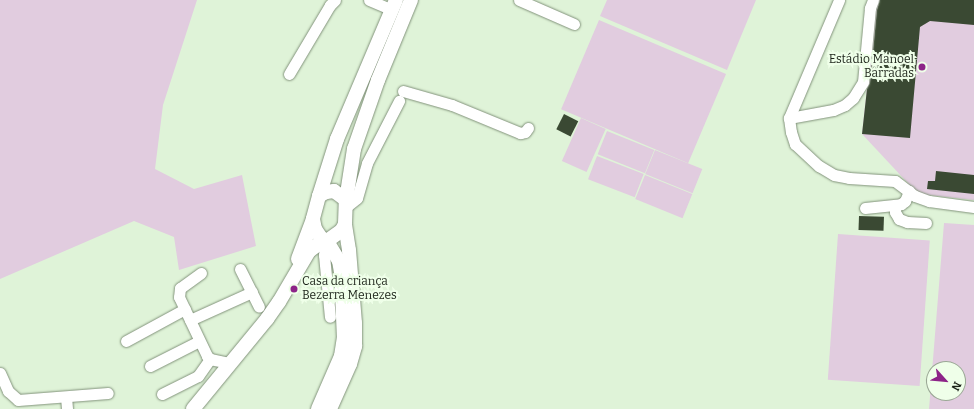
<!DOCTYPE html>
<meta charset="utf-8">
<style>
body{margin:0}
#map{position:relative;width:974px;height:409px;overflow:hidden;background:#dff3d8;font-family:Bitter,serif}
div>[style]{position:absolute}
.green>*{inset:0;background:#e1ccdf;transform-origin:0 0}
.building>*{inset:0;background:#3a4933;transform-origin:0 0}
.roads{filter:drop-shadow(0 0 1px #82937b) drop-shadow(0 0 1px #82937b)}
.minor>*{height:11px;margin:-5.5px;padding:0 5.5px;transform-origin:5.5px;border-radius:5.5px;background:#fff}
.major>*{height:14px;margin:-7px;padding:0 7px;transform-origin:7px;border-radius:7px;background:#fff}
.dots>*{width:11px;height:11px;translate:-50% -50%;box-sizing:border-box;border:2px solid #efffe9;border-radius:50%}
span{translate:-50% -50%;white-space:nowrap;text-align:center;line-height:1.15;-webkit-text-stroke:4px #efffe9;paint-order:stroke}
.poi-label{font-size:12px;color:#1b2218}
.right{translate:-100% -50%;text-align:right}
.left{translate:0 -50%;text-align:left}
.north{position:absolute;left:926px;top:361px;width:40px;height:40px;box-sizing:border-box;background:#efffe9;border:1px solid #9aa795;border-radius:50%;rotate:117deg;font-size:11px;font-weight:700;line-height:16px;text-align:center;color:#1b2218}
.north::after{content:'';display:block;margin:auto;width:14px;height:18px;background:#8d2488;clip-path:polygon(50% 0,100% 100%,50% 72%,0 100%)}
</style>
<div id="map">
<div class="green">
<div style="clip-path:polygon(0 0,197px 0,163px 105px,155px 169px,194px 189px,242px 175px,256px 246px,179px 270px,174px 237px,134px 221px,0 279px)"></div>
<div style="clip-path:polygon(607px 0,756px 0,727px 70px,600px 16px)"></div>
<div style="clip-path:polygon(876px 0,974px 0,974px 200px,918px 194px,862px 134px)"></div>
<div style="left:599px;top:20px;width:138px;height:97px;rotate:23deg"></div>
<div style="left:581px;top:118px;width:27px;height:47px;rotate:24deg"></div>
<div style="left:607px;top:131px;width:51px;height:25px;rotate:22deg"></div>
<div style="left:655px;top:150px;width:51px;height:26px;rotate:22deg"></div>
<div style="left:597px;top:156px;width:50px;height:25px;rotate:21deg"></div>
<div style="left:645px;top:175px;width:51px;height:26px;rotate:22deg"></div>
<div style="clip-path:polygon(evenodd,944px 223px,974px 225px,974px 409px,929px 409px,944px 223px,934px 369px,958px 369px,958px 393px,934px 393px,934px 369px)"></div>
<div style="left:838px;top:234px;width:92px;height:146px;rotate:4deg"></div>
</div>
<div class="building">
<div style="clip-path:polygon(880px 0,974px 0,974px 25px,930px 21px,920px 27px,910px 138px,862px 134px,867px 89px,870px 83px,877px 10px)"></div>
<div style="left:564px;top:114px;width:16px;height:17px;rotate:27deg"></div>
<div style="clip-path:polygon(936px 171px,974px 175px,974px 194px,927px 189px,928px 181px,935px 181px)"></div>
<div style="left:859px;top:216px;width:25px;height:14px;rotate:2deg"></div>
</div>
<div class="roads">
<div class="minor">
<div style="left:369px;top:0;width:25px;rotate:23deg"></div>
<div style="left:519px;top:0;width:60px;rotate:23.6deg"></div>
<div style="left:873px;top:0;width:9px;rotate:111deg"></div>
<div style="left:870px;top:8px;width:74px;rotate:95.4deg"></div>
<div style="left:863px;top:82px;width:19px;rotate:122deg"></div>
<div style="left:853px;top:98px;width:11px;rotate:139deg"></div>
<div style="left:845px;top:105px;width:13px;rotate:157deg"></div>
<div style="left:833px;top:110px;width:45px;rotate:169.7deg"></div>
<div style="left:789px;top:118px;width:14px;rotate:82deg"></div>
<div style="left:791px;top:132px;width:13px;rotate:72deg"></div>
<div style="left:795px;top:144px;width:33px;rotate:43deg"></div>
<div style="left:819px;top:166px;width:17px;rotate:31deg"></div>
<div style="left:834px;top:175px;width:15px;rotate:11deg"></div>
<div style="left:849px;top:178px;width:46px;rotate:3.7deg"></div>
<div style="left:895px;top:181px;width:25px;rotate:37deg"></div>
<div style="left:915px;top:196px;width:15px;rotate:20deg"></div>
<div style="left:929px;top:201px;width:45px;rotate:7.6deg"></div>
<div style="left:289px;top:74px;width:80px;rotate:-59.3deg"></div>
<div style="left:330px;top:5px;width:7px;rotate:-45deg"></div>
<div style="left:403px;top:91px;width:51px;rotate:15.9deg"></div>
<div style="left:452px;top:105px;width:74px;rotate:22.4deg"></div>
<div style="left:520px;top:133px;width:5px;rotate:-11deg"></div>
<div style="left:525px;top:132px;width:5px;rotate:-53deg"></div>
<div style="left:789px;top:118px;width:128px;rotate:-67deg"></div>
<div style="left:895px;top:206px;width:6px;rotate:90deg"></div>
<div style="left:895px;top:212px;width:8px;rotate:60deg"></div>
<div style="left:899px;top:219px;width:9px;rotate:21deg"></div>
<div style="left:907px;top:222px;width:19px;rotate:3deg"></div>
<div style="left:346px;top:207px;width:14px;rotate:-39deg"></div>
<div style="left:357px;top:198px;width:36px;rotate:-74deg"></div>
<div style="left:367px;top:163px;width:70px;rotate:-62.7deg"></div>
<div style="left:865px;top:208px;width:36px;rotate:-6deg"></div>
<div style="left:901px;top:204px;width:5px;rotate:-37deg"></div>
<div style="left:905px;top:201px;width:11px;rotate:-68deg"></div>
<div style="left:326px;top:241px;width:14px;rotate:98deg"></div>
<div style="left:324px;top:255px;width:62px;rotate:84.5deg"></div>
<div style="left:240px;top:269px;width:42px;rotate:63.4deg"></div>
<div style="left:201px;top:273px;width:26px;rotate:144deg"></div>
<div style="left:180px;top:288px;width:9px;rotate:96deg"></div>
<div style="left:179px;top:297px;width:65px;rotate:64.6deg"></div>
<div style="left:207px;top:356px;width:4px;rotate:45deg"></div>
<div style="left:210px;top:359px;width:19px;rotate:12deg"></div>
<div style="left:190px;top:320px;width:68px;rotate:-24.3deg"></div>
<div style="left:126px;top:341px;width:67px;rotate:-28.5deg"></div>
<div style="left:150px;top:366px;width:55px;rotate:-27deg"></div>
<div style="left:0;top:373px;width:20px;rotate:66deg"></div>
<div style="left:8px;top:391px;width:13px;rotate:42deg"></div>
<div style="left:18px;top:400px;width:90px;rotate:-4.4deg"></div>
<div style="left:162px;top:394px;width:40px;rotate:-26.6deg"></div>
<div style="left:198px;top:376px;width:21px;rotate:-55deg"></div>
<div style="left:66px;top:397px;width:12px;rotate:85deg"></div>
</div>
<div class="major">
<div style="left:319px;top:196px;width:60px;rotate:-72.5deg"></div>
<div style="left:337px;top:139px;width:151px;rotate:-67deg"></div>
<div style="left:346px;top:200px;width:52px;rotate:-81.1deg"></div>
<div style="left:354px;top:149px;width:73px;rotate:-70.8deg"></div>
<div style="left:378px;top:80px;width:87px;rotate:-67.6deg"></div>
<div style="left:298px;top:259px;width:43px;rotate:-69.4deg"></div>
<div style="left:193px;top:409px;width:117px;rotate:-50.6deg"></div>
<div style="left:267px;top:319px;width:21px;rotate:-55deg"></div>
<div style="left:279px;top:302px;width:59px;rotate:-59.5deg"></div>
<div style="left:309px;top:251px;width:19px;rotate:-36deg"></div>
<div style="left:318px;top:409px;width:58px;rotate:-66.5deg"></div>
<div style="left:341px;top:356px;width:18px;rotate:-81deg"></div>
<div style="left:344px;top:338px;width:66px;rotate:-92.6deg"></div>
<div style="left:341px;top:272px;width:11px;rotate:-100deg"></div>
<div style="left:339px;top:261px;width:23px;rotate:-121deg"></div>
<div style="left:330px;top:409px;width:49px;rotate:-66deg"></div>
<div style="left:350px;top:364px;width:19px;rotate:-74deg"></div>
<div style="left:355px;top:346px;width:23px;rotate:-90deg"></div>
<div style="left:355px;top:323px;width:73px;rotate:-94.7deg"></div>
<div style="left:349px;top:250px;width:26px;rotate:-99deg"></div>
<div style="left:345px;top:224px;width:24px;rotate:-88deg"></div>
<div style="left:346px;top:200px;width:15px;rotate:-143deg"></div>
<div style="left:334px;top:191px;width:8px;rotate:173deg"></div>
<div style="left:326px;top:192px;width:8px;rotate:150deg"></div>
<div style="left:319px;top:196px;width:24px;rotate:105deg"></div>
<div style="left:313px;top:219px;width:10px;rotate:79deg"></div>
<div style="left:315px;top:229px;width:11px;rotate:56deg"></div>
<div style="left:321px;top:238px;width:7px;rotate:27deg"></div>
<div style="left:327px;top:241px;width:19px;rotate:-36deg"></div>
<div style="left:342px;top:230px;width:7px;rotate:-63deg"></div>
</div>
</div>
<div class="dots">
<div style="left:922px;top:67px;background:#8d2488"></div>
<div style="left:294px;top:289px;background:#8d2488"></div>
</div>
<div class="poi-label">
<span class="right" style="left:914px;top:67px">Estádio Manoel<br>Barradas</span>
<span class="left" style="left:302px;top:289px">Casa da criança<br>Bezerra Menezes</span>
</div>
<div class="north">N</div>
</div>
